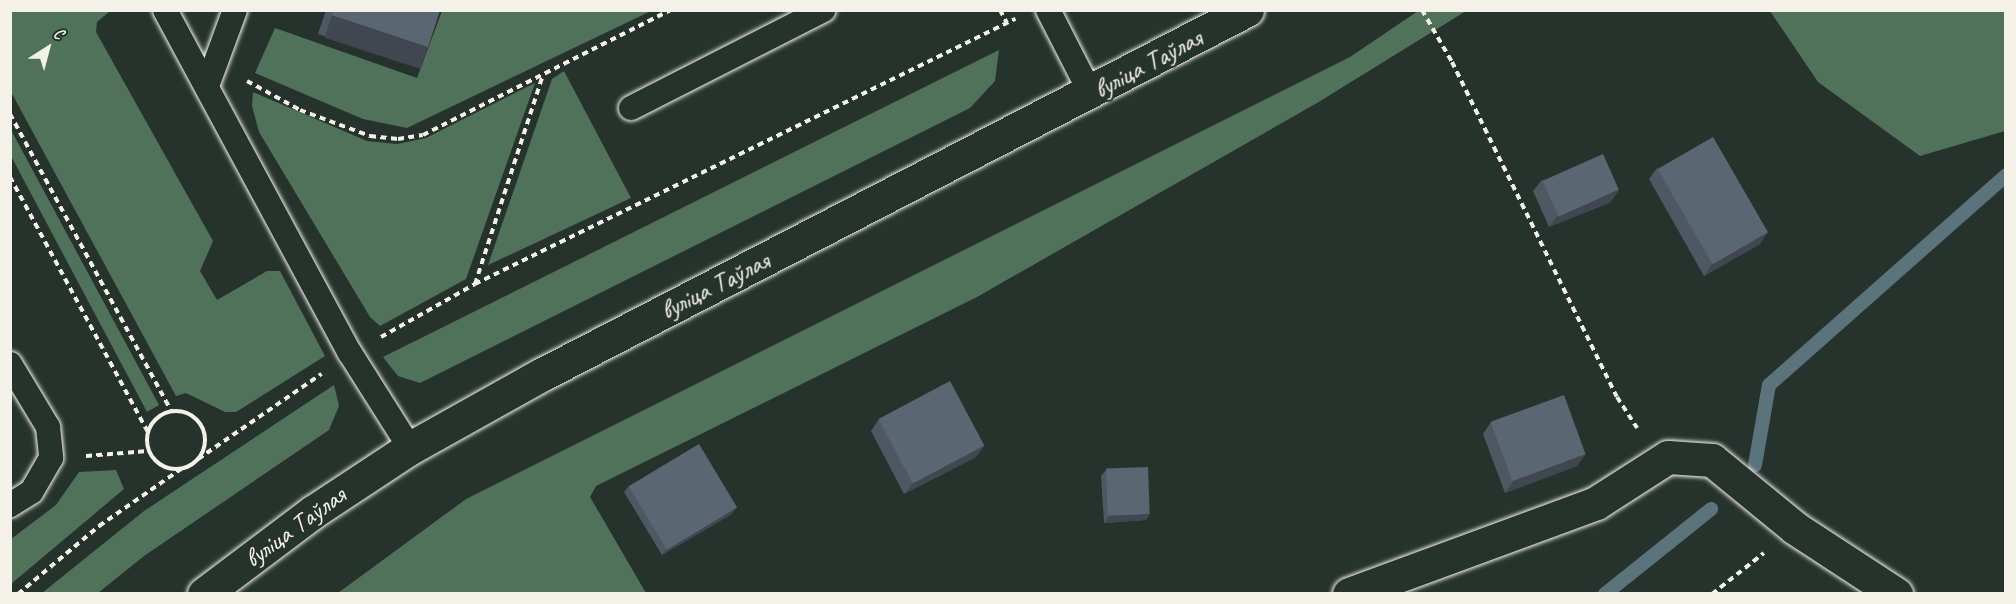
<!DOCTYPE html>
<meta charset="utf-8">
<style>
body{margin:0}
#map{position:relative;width:2016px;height:604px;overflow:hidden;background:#26332d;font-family:Caveat,sans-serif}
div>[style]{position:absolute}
.green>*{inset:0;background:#50715a}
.stream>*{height:14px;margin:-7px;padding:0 7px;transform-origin:7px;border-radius:7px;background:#5b737b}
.path>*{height:4px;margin-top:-2px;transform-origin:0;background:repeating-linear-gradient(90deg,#f4f1e8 0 6px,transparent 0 10.5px)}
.path>.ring{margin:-2px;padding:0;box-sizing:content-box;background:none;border:4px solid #f4f1e8;border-radius:50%}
.roads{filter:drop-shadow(0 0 2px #f4f1e8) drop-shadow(0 0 2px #f4f1e8)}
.service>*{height:24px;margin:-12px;padding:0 12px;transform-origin:12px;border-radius:12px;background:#26332d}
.minor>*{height:33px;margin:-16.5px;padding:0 16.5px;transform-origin:16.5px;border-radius:16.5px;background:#26332d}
.tertiary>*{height:33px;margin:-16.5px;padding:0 16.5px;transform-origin:16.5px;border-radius:16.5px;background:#26332d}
.wall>*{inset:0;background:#4e5863}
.shaded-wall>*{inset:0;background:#404750;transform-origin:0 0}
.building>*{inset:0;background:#5b6673;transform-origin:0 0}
span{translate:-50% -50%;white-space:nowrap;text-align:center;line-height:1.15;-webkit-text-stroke:4.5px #26332d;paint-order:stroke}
.street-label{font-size:26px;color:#f4f1e8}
.frame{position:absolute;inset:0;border:12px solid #f4f1e8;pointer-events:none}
.north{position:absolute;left:18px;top:18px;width:60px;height:60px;-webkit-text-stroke:4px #26332d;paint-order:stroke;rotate:36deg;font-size:16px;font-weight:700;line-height:24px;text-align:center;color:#f4f1e8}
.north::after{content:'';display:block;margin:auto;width:21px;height:27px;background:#f4f1e8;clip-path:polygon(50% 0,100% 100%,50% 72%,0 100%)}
</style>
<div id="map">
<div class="green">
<div style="clip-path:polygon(10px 11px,110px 11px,97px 22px,96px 32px,213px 241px,200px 271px,217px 300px,267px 271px,280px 271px,325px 356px,236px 412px,225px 412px,186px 393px,176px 396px,11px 92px)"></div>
<div style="clip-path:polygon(442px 11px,442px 10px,651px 11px,407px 128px,363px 119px,255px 73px,275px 28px,417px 78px)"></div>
<div style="clip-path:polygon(1418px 11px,1466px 11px,1317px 103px,977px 297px,596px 486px,590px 497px,646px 593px,338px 593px,466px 499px,1350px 57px)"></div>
<div style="clip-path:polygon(1770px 11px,2005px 11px,2005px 131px,1920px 156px,1818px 82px)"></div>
<div style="clip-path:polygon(999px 50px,995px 81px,970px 108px,420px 383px,398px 376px,383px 357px)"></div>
<div style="clip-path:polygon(564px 71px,631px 198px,488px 265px,552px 79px)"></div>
<div style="clip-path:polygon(535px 83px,466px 279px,380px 326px,370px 317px,259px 132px,252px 106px,253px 92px,367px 141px,397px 144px,426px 138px)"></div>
<div style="clip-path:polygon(10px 128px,159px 405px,147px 412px,11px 156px)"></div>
<div style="clip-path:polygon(334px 385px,339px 406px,329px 430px,144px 556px,98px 593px,42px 593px,144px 511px)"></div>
<div style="clip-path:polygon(116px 470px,124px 489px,11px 584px,11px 539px,56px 505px,79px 472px)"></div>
</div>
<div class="stream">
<div style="left:1755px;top:465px;width:81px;rotate:-80.1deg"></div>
<div style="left:1769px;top:385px;width:317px;rotate:-41.5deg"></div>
<div style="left:1605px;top:594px;width:136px;rotate:-38.7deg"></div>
</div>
<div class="path">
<div style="left:1000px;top:10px;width:15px;rotate:62deg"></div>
<div style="left:1422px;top:10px;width:60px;rotate:60deg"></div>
<div style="left:1452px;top:62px;width:373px;rotate:63.8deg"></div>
<div style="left:1617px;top:397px;width:37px;rotate:57deg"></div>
<div style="left:247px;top:81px;width:60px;rotate:28.7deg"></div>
<div style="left:300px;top:110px;width:75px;rotate:20.4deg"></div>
<div style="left:370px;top:136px;width:28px;rotate:6deg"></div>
<div style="left:398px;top:139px;width:25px;rotate:-9deg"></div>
<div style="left:423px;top:135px;width:277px;rotate:-26.8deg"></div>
<div style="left:10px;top:114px;width:338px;rotate:61.5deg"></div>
<div style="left:10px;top:177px;width:290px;rotate:61.6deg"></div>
<div style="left:475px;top:284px;width:220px;rotate:-72deg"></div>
<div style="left:381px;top:337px;width:108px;rotate:-29.4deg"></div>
<div style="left:475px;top:284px;width:602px;rotate:-26.14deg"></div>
<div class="ring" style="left:147px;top:411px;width:54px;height:54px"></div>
<div style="left:86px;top:456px;width:62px;rotate:-4.6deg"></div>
<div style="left:198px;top:459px;width:150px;rotate:-34.6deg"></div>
<div style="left:18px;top:594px;width:106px;rotate:-40deg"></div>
<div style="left:99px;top:526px;width:100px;rotate:-34.8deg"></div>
<div style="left:1712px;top:594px;width:66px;rotate:-38.3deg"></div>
</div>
<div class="roads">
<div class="service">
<div style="left:165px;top:10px;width:390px;rotate:61.7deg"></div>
<div style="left:350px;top:353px;width:112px;rotate:57.7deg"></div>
<div style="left:1048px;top:10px;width:94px;rotate:62.9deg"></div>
<div style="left:207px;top:86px;width:81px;rotate:-69.8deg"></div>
<div style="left:631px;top:108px;width:216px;rotate:-27deg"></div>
<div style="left:10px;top:364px;width:74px;rotate:58.9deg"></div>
<div style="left:48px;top:427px;width:31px;rotate:84deg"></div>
<div style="left:51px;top:458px;width:39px;rotate:120deg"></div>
<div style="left:31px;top:492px;width:25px;rotate:148deg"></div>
</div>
<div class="minor">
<div style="left:1349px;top:594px;width:263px;rotate:-20.2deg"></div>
<div style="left:1596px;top:503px;width:85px;rotate:-32.6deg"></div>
<div style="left:1668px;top:457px;width:44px;rotate:3.9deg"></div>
<div style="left:1712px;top:460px;width:107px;rotate:39.3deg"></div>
<div style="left:1795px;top:528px;width:121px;rotate:33.2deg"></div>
</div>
<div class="tertiary">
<div style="left:204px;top:594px;width:136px;rotate:-37deg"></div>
<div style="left:313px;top:512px;width:116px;rotate:-33.4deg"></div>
<div style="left:410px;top:448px;width:148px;rotate:-29.2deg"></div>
<div style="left:539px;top:376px;width:797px;rotate:-27.34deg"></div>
</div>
</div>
<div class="wall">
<div style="clip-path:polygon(326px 10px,440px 10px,428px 47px,415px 66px,318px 34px)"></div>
<div style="clip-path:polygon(1657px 168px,1760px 244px,1704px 276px,1649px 179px)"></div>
<div style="clip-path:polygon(1542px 180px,1611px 202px,1549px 227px,1533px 191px)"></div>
<div style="clip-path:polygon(879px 419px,984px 446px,976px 457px,904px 494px,871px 431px)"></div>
<div style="clip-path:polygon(1491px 422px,1577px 466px,1505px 493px,1483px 434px)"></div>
<div style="clip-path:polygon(1106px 470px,1146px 520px,1104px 523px,1101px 476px)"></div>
<div style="clip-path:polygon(629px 486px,732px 514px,662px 555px,624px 492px)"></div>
</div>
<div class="shaded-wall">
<div style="left:332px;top:15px;width:101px;height:24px;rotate:18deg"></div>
<div style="clip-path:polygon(1619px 190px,1611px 202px,1549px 227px,1557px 216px)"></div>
<div style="clip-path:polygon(1768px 232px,1760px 244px,1704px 276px,1712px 264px)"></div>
<div style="clip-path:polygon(984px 446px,976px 457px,904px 494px,913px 483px)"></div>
<div style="clip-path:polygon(1586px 454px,1577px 466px,1505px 493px,1513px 481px)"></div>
<div style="clip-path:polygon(737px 507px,732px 514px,662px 555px,667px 549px)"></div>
<div style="clip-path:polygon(1150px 514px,1146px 520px,1104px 523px,1109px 516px)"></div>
</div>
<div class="building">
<div style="clip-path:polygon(333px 10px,440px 10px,428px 47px,332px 15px)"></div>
<div style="left:1713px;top:137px;width:110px;height:64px;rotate:60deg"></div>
<div style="left:1603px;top:154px;width:39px;height:66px;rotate:66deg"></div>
<div style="left:950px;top:381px;width:73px;height:81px;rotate:62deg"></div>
<div style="left:1564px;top:395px;width:63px;height:78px;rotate:70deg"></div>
<div style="left:699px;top:444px;width:74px;height:82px;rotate:59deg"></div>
<div style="left:1148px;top:467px;width:47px;height:42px;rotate:88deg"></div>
</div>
<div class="street-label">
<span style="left:1148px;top:64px;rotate:-28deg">вуліца Таўлая</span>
<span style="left:715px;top:286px;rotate:-27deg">вуліца Таўлая</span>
<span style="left:295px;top:527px;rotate:-36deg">вуліца Таўлая</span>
</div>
<div class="frame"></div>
<div class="north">С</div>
</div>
